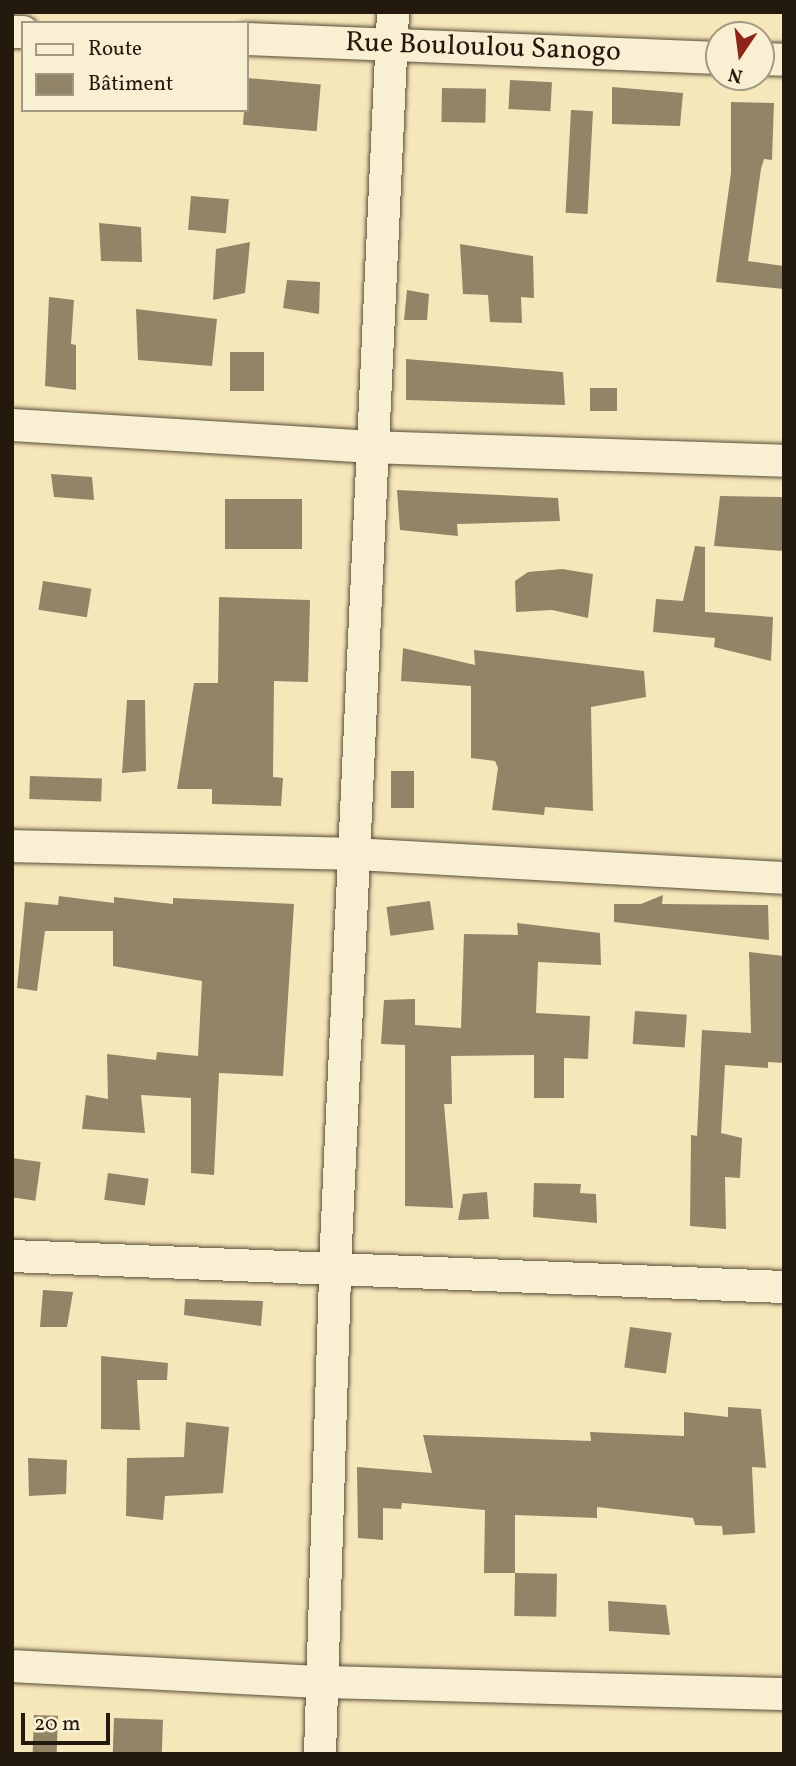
<!DOCTYPE html>
<meta charset="utf-8">
<style>
body{margin:0}
#map{position:relative;width:796px;height:1766px;overflow:hidden;background:#f6e7ba;font-family:Vollkorn,serif}
div>[style]{position:absolute}
.building>*{inset:0;background:#918467;transform-origin:0 0}
.roads{filter:drop-shadow(0 0 2px #584c38) drop-shadow(0 0 2px #584c38)}
.street>*{height:32px;margin:-16px;padding:0 16px;transform-origin:16px;border-radius:16px;background:#f9efd2}
span{translate:-50% -50%;white-space:nowrap;text-align:center;line-height:1.15;-webkit-text-stroke:5px #f9efd2;paint-order:stroke}
.street-label{font-size:28px;color:#23190d}
.frame{position:absolute;inset:0;border:14px solid #23190d;pointer-events:none}
.legend{position:absolute;left:21px;top:21px;width:228px;height:91px;box-sizing:border-box;background:#f9efd2;border:2px solid #a39983;margin:0;padding:9px 12px;list-style:none;font-size:21px;color:#23190d}
.legend li{display:flex;align-items:center;gap:14px;height:35px}
.legend b{width:35px;border:2px solid #a39983}
.north{position:absolute;left:705px;top:21px;width:70px;height:70px;box-sizing:border-box;background:#f9efd2;border:2px solid #a39983;border-radius:50%;rotate:193deg;font-size:19px;font-weight:700;line-height:28px;text-align:center;color:#23190d}
.north::after{content:'';display:block;margin:auto;width:24px;height:32px;background:#8f2418;clip-path:polygon(50% 0,100% 100%,50% 72%,0 100%)}
.scale{position:absolute;left:21px;top:1713px;width:89px;height:32px;box-sizing:border-box;border:4px solid #23190d;border-top:0;padding-left:9px;font-size:21px;line-height:24px;white-space:nowrap;color:#23190d;-webkit-text-stroke:5px #f9efd2;paint-order:stroke}
</style>
<div id="map">
<div class="building">
<div style="left:247px;top:78px;width:74px;height:47px;rotate:5deg"></div>
<div style="left:510px;top:80px;width:42px;height:29px;rotate:3deg"></div>
<div style="clip-path:polygon(612px 87px,683px 93px,680px 126px,612px 124px)"></div>
<div style="left:442px;top:88px;width:44px;height:34px;rotate:1deg"></div>
<div style="clip-path:polygon(731px 102px,774px 103px,772px 160px,764px 159px,761px 169px,748px 261px,784px 266px,784px 289px,716px 282px,731px 173px)"></div>
<div style="left:571px;top:110px;width:22px;height:103px;rotate:3deg"></div>
<div style="left:191px;top:196px;width:38px;height:34px;rotate:5deg"></div>
<div style="clip-path:polygon(99px 223px,141px 227px,142px 262px,101px 261px)"></div>
<div style="clip-path:polygon(250px 242px,245px 293px,213px 300px,216px 249px)"></div>
<div style="clip-path:polygon(460px 244px,533px 256px,534px 298px,521px 297px,522px 323px,490px 322px,488px 295px,463px 294px)"></div>
<div style="clip-path:polygon(287px 280px,320px 282px,319px 314px,283px 308px)"></div>
<div style="clip-path:polygon(407px 290px,429px 294px,427px 320px,404px 320px)"></div>
<div style="clip-path:polygon(49px 297px,74px 300px,71px 344px,76px 345px,76px 390px,45px 386px)"></div>
<div style="clip-path:polygon(136px 309px,217px 319px,212px 366px,138px 360px)"></div>
<div style="left:230px;top:352px;width:34px;height:39px"></div>
<div style="clip-path:polygon(406px 359px,563px 372px,565px 405px,406px 400px)"></div>
<div style="left:590px;top:388px;width:27px;height:23px"></div>
<div style="clip-path:polygon(51px 474px,92px 477px,94px 500px,54px 497px)"></div>
<div style="clip-path:polygon(397px 490px,558px 498px,560px 521px,457px 524px,458px 536px,400px 530px)"></div>
<div style="clip-path:polygon(720px 496px,784px 497px,784px 551px,714px 546px)"></div>
<div style="left:225px;top:499px;width:77px;height:50px"></div>
<div style="clip-path:polygon(695px 546px,705px 547px,705px 612px,773px 617px,771px 661px,714px 647px,715px 638px,653px 632px,656px 599px,683px 601px)"></div>
<div style="clip-path:polygon(562px 569px,593px 574px,588px 618px,552px 610px,516px 612px,515px 581px,528px 572px)"></div>
<div style="left:43px;top:581px;width:49px;height:29px;rotate:9deg"></div>
<div style="clip-path:polygon(219px 597px,310px 600px,308px 682px,274px 681px,273px 777px,283px 778px,281px 806px,212px 804px,212px 789px,177px 789px,194px 683px,218px 683px)"></div>
<div style="clip-path:polygon(403px 648px,475px 665px,474px 650px,644px 671px,646px 697px,591px 707px,593px 811px,545px 807px,544px 815px,492px 810px,498px 768px,495px 761px,471px 758px,471px 686px,401px 681px)"></div>
<div style="clip-path:polygon(127px 700px,145px 700px,146px 771px,122px 773px)"></div>
<div style="left:391px;top:771px;width:23px;height:37px"></div>
<div style="left:30px;top:776px;width:72px;height:23px;rotate:2deg"></div>
<div style="clip-path:polygon(663px 895px,662px 904px,768px 905px,769px 940px,614px 922px,614px 904px,641px 904px)"></div>
<div style="clip-path:polygon(59px 896px,114px 903px,114px 897px,173px 904px,173px 898px,294px 904px,283px 1076px,219px 1073px,214px 1175px,191px 1173px,191px 1098px,141px 1095px,145px 1133px,82px 1129px,86px 1095px,108px 1099px,107px 1054px,156px 1060px,157px 1052px,198px 1056px,202px 981px,113px 966px,113px 931px,45px 931px,37px 991px,17px 988px,25px 902px,58px 905px)"></div>
<div style="left:430px;top:901px;width:29px;height:44px;rotate:82deg"></div>
<div style="clip-path:polygon(517px 923px,600px 933px,601px 965px,538px 962px,536px 1013px,590px 1016px,588px 1059px,564px 1058px,564px 1098px,534px 1098px,534px 1055px,451px 1056px,452px 1104px,444px 1104px,453px 1208px,405px 1206px,405px 1045px,381px 1044px,384px 1000px,415px 999px,415px 1025px,461px 1028px,464px 934px,518px 935px)"></div>
<div style="clip-path:polygon(749px 952px,784px 956px,784px 1063px,768px 1062px,768px 1068px,725px 1065px,721px 1133px,742px 1138px,740px 1178px,725px 1177px,726px 1229px,690px 1226px,691px 1135px,697px 1136px,702px 1030px,751px 1033px)"></div>
<div style="left:635px;top:1011px;width:52px;height:33px;rotate:4deg"></div>
<div style="left:12px;top:1158px;width:29px;height:39px;rotate:8deg"></div>
<div style="left:108px;top:1173px;width:41px;height:27px;rotate:8deg"></div>
<div style="clip-path:polygon(534px 1183px,581px 1184px,580px 1193px,596px 1194px,597px 1223px,533px 1217px)"></div>
<div style="clip-path:polygon(487px 1192px,489px 1219px,458px 1220px,463px 1194px)"></div>
<div style="clip-path:polygon(43px 1290px,73px 1292px,67px 1327px,40px 1327px)"></div>
<div style="clip-path:polygon(185px 1299px,263px 1301px,261px 1326px,184px 1315px)"></div>
<div style="left:630px;top:1327px;width:42px;height:41px;rotate:8deg"></div>
<div style="clip-path:polygon(101px 1356px,168px 1363px,167px 1380px,137px 1380px,140px 1430px,101px 1429px)"></div>
<div style="clip-path:polygon(728px 1407px,761px 1409px,766px 1468px,752px 1467px,755px 1533px,723px 1535px,722px 1526px,695px 1525px,693px 1518px,597px 1507px,597px 1518px,515px 1515px,515px 1573px,484px 1573px,485px 1510px,402px 1503px,401px 1509px,383px 1508px,383px 1540px,358px 1538px,357px 1467px,432px 1473px,423px 1435px,591px 1441px,590px 1432px,684px 1436px,684px 1412px,728px 1417px)"></div>
<div style="clip-path:polygon(186px 1422px,229px 1427px,223px 1493px,165px 1496px,163px 1520px,126px 1516px,127px 1458px,184px 1457px)"></div>
<div style="clip-path:polygon(28px 1458px,67px 1460px,66px 1494px,29px 1496px)"></div>
<div style="left:515px;top:1573px;width:42px;height:43px;rotate:1deg"></div>
<div style="clip-path:polygon(608px 1601px,666px 1605px,670px 1635px,609px 1631px)"></div>
<div style="left:34px;top:1715px;width:24px;height:39px;rotate:2deg"></div>
<div style="left:114px;top:1718px;width:49px;height:36px;rotate:2deg"></div>
</div>
<div class="roads">
<div class="street">
<div style="left:12px;top:32px;width:11px"></div>
<div style="left:247px;top:39px;width:472px;rotate:2.3deg"></div>
<div style="left:761px;top:59px;width:23px;rotate:2deg"></div>
<div style="left:12px;top:425px;width:358px;rotate:3.5deg"></div>
<div style="left:369px;top:447px;width:415px;rotate:1.9deg"></div>
<div style="left:12px;top:846px;width:343px;rotate:1.3deg"></div>
<div style="left:355px;top:854px;width:430px;rotate:3.2deg"></div>
<div style="left:12px;top:1256px;width:773px;rotate:2.3deg"></div>
<div style="left:12px;top:1666px;width:310px;rotate:3deg"></div>
<div style="left:322px;top:1682px;width:462px;rotate:1.5deg"></div>
<div style="left:320px;top:1754px;width:488px;rotate:-88.2deg"></div>
<div style="left:335px;top:1266px;width:1255px;rotate:-87.35deg"></div>
</div>
</div>
<div class="street-label">
<span style="left:483px;top:48px;rotate:2deg">Rue Bouloulou Sanogo</span>
</div>
<div class="frame"></div>
<ul class="legend">
<li><b style="height:9px;background:#f9efd2"></b>Route</li>
<li><b style="height:19px;background:#918467"></b>Bâtiment</li>
</ul>
<div class="north">N</div>
<div class="scale">20 m</div>
</div>
